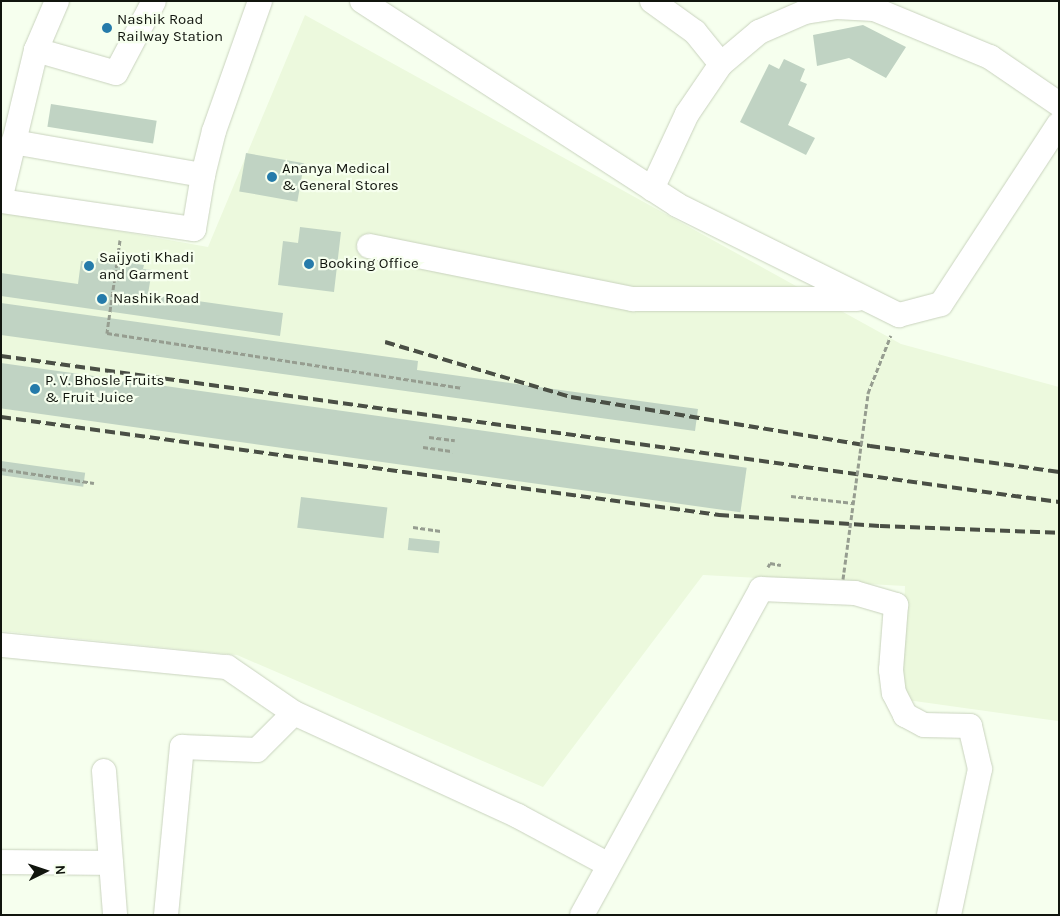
<!DOCTYPE html>
<style>
body{margin:0}
#map{position:relative;width:1060px;height:916px;overflow:hidden;background:#f6ffee;font-family:Karla,sans-serif}
div>[style]{position:absolute}
.built>*{inset:0;background:#ecf9dd}
.building>*{inset:0;background:#c0d3c3;transform-origin:0 0}
.path>*{height:3px;margin-top:-1.5px;transform-origin:0;background:repeating-linear-gradient(90deg,#969d90 0 5px,transparent 0 7.5px)}
.roads{filter:drop-shadow(0 0 1px #c9d3be) drop-shadow(0 0 1px #c9d3be)}
.minor>*{height:24px;margin:-12px;padding:0 12px;transform-origin:12px;border-radius:12px;background:#fff}
.rail>*{height:4px;margin-top:-2px;transform-origin:0;background:repeating-linear-gradient(90deg,#4a4f45 0 10px,transparent 0 15px)}
.path-bridge>*{height:3px;margin-top:-1.5px;transform-origin:0;background:repeating-linear-gradient(90deg,#969d90 0 5px,transparent 0 7.5px)}
.dots>*{width:14px;height:14px;translate:-50% -50%;box-sizing:border-box;border:2px solid #f6ffee;border-radius:50%}
span{translate:-50% -50%;white-space:nowrap;text-align:center;line-height:1.15;-webkit-text-stroke:4.5px #f6ffee;paint-order:stroke}
.poi-label{font-size:15px;color:#11150e}
.left{translate:0 -50%;text-align:left}
.frame{position:absolute;inset:0;border:2px solid #11150e;pointer-events:none}
.north{position:absolute;left:20px;top:846px;width:50px;height:50px;-webkit-text-stroke:4px #f6ffee;paint-order:stroke;rotate:86deg;font-size:14px;font-weight:700;line-height:20px;text-align:center;color:#11150e}
.north::after{content:'';display:block;margin:auto;width:18px;height:22px;background:#11150e;clip-path:polygon(50% 0,100% 100%,50% 72%,0 100%)}
</style>
<div id="map">
<div class="built">
<div style="clip-path:polygon(305px 15px,901px 344px,1059px 387px,1058px 721px,900px 699px,905px 586px,703px 575px,543px 787px,237px 655px,1px 631px,1px 210px,208px 247px)"></div>
</div>
<div class="building">
<div style="clip-path:polygon(863px 25px,906px 47px,886px 78px,849px 58px,817px 66px,813px 35px)"></div>
<div style="clip-path:polygon(784px 59px,805px 69px,800px 81px,807px 84px,788px 125px,815px 138px,806px 155px,740px 122px,769px 64px,779px 69px)"></div>
<div style="left:51px;top:104px;width:107px;height:23px;rotate:9deg"></div>
<div style="left:246px;top:153px;width:59px;height:39px;rotate:10deg"></div>
<div style="clip-path:polygon(300px 227px,341px 232px,334px 292px,278px 285px,283px 241px,298px 243px)"></div>
<div style="clip-path:polygon(97px 258px,144px 265px,143px 269px,152px 270px,148px 294px,283px 313px,280px 336px,1px 296px,1px 273px,78px 284px,81px 261px,96px 263px)"></div>
<div style="clip-path:polygon(1px 303px,418px 361px,417px 370px,698px 409px,695px 431px,1px 335px)"></div>
<div style="left:1px;top:363px;width:753px;height:45px;rotate:8deg"></div>
<div style="left:1px;top:461px;width:85px;height:14px;rotate:8deg"></div>
<div style="left:301px;top:497px;width:87px;height:31px;rotate:7deg"></div>
<div style="left:409px;top:538px;width:31px;height:12px;rotate:6deg"></div>
</div>
<div class="path">
<div style="left:120px;top:240px;width:94px;rotate:98deg"></div>
<div style="left:107px;top:333px;width:360px;rotate:8.8deg"></div>
<div style="left:868px;top:393px;width:62px;rotate:-68.4deg"></div>
<div style="left:429px;top:437px;width:26px;rotate:7deg"></div>
<div style="left:423px;top:447px;width:30px;rotate:8deg"></div>
<div style="left:1px;top:469px;width:94px;rotate:8.6deg"></div>
<div style="left:791px;top:496px;width:63px;rotate:6.3deg"></div>
<div style="left:413px;top:527px;width:28px;rotate:8deg"></div>
<div style="left:768px;top:567px;width:4px;rotate:-63deg"></div>
<div style="left:770px;top:563px;width:11px;rotate:10deg"></div>
</div>
<div class="roads">
<div class="minor">
<div style="left:362px;top:1px;width:375px;rotate:32.9deg"></div>
<div style="left:677px;top:205px;width:248px;rotate:26.4deg"></div>
<div style="left:899px;top:315px;width:43px;rotate:-14.7deg"></div>
<div style="left:941px;top:304px;width:215px;rotate:-56.8deg"></div>
<div style="left:652px;top:1px;width:53px;rotate:35.8deg"></div>
<div style="left:695px;top:32px;width:41px;rotate:50.9deg"></div>
<div style="left:36px;top:50px;width:83px;rotate:16deg"></div>
<div style="left:116px;top:73px;width:81px;rotate:-62.2deg"></div>
<div style="left:13px;top:142px;width:193px;rotate:9.9deg"></div>
<div style="left:652px;top:189px;width:83px;rotate:-65deg"></div>
<div style="left:687px;top:114px;width:60px;rotate:-55.8deg"></div>
<div style="left:721px;top:64px;width:50px;rotate:-40.1deg"></div>
<div style="left:759px;top:32px;width:50px;rotate:-23.5deg"></div>
<div style="left:805px;top:12px;width:31px;rotate:-9deg"></div>
<div style="left:836px;top:7px;width:38px;rotate:3deg"></div>
<div style="left:874px;top:9px;width:126px;rotate:22.5deg"></div>
<div style="left:990px;top:57px;width:83px;rotate:34.3deg"></div>
<div style="left:1px;top:196px;width:150px;rotate:-76.5deg"></div>
<div style="left:36px;top:50px;width:53px;rotate:-66.8deg"></div>
<div style="left:1px;top:201px;width:195px;rotate:8.3deg"></div>
<div style="left:194px;top:229px;width:55px;rotate:-80.5deg"></div>
<div style="left:203px;top:175px;width:45px;rotate:-76deg"></div>
<div style="left:214px;top:131px;width:138px;rotate:-70.5deg"></div>
<div style="left:369px;top:246px;width:269px;rotate:11.4deg"></div>
<div style="left:633px;top:299px;width:224px"></div>
<div style="left:1px;top:645px;width:227px;rotate:5.6deg"></div>
<div style="left:227px;top:667px;width:81px;rotate:34.5deg"></div>
<div style="left:104px;top:771px;width:144px;rotate:85.6deg"></div>
<div style="left:1px;top:862px;width:110px;rotate:0.5deg"></div>
<div style="left:166px;top:915px;width:169px;rotate:-84.6deg"></div>
<div style="left:182px;top:747px;width:75px;rotate:2.3deg"></div>
<div style="left:257px;top:750px;width:52px;rotate:-45deg"></div>
<div style="left:294px;top:713px;width:247px;rotate:24.7deg"></div>
<div style="left:518px;top:816px;width:103px;rotate:28.3deg"></div>
<div style="left:582px;top:915px;width:372px;rotate:-61.2deg"></div>
<div style="left:761px;top:589px;width:94px;rotate:2.4deg"></div>
<div style="left:855px;top:593px;width:43px;rotate:16.3deg"></div>
<div style="left:896px;top:605px;width:65px;rotate:94.4deg"></div>
<div style="left:891px;top:670px;width:23px;rotate:83deg"></div>
<div style="left:894px;top:693px;width:25px;rotate:63deg"></div>
<div style="left:905px;top:715px;width:21px;rotate:28deg"></div>
<div style="left:924px;top:725px;width:46px;rotate:1.2deg"></div>
<div style="left:970px;top:726px;width:44px;rotate:76.9deg"></div>
<div style="left:980px;top:769px;width:149px;rotate:102deg"></div>
</div>
</div>
<div class="rail">
<div style="left:385px;top:342px;width:194px;rotate:16.5deg"></div>
<div style="left:571px;top:397px;width:303px;rotate:9.3deg"></div>
<div style="left:870px;top:446px;width:191px;rotate:7.8deg"></div>
<div style="left:1px;top:356px;width:1068px;rotate:7.86deg"></div>
<div style="left:1px;top:417px;width:725px;rotate:7.77deg"></div>
<div style="left:719px;top:515px;width:161px;rotate:3.9deg"></div>
<div style="left:880px;top:526px;width:179px;rotate:2.2deg"></div>
</div>
<div class="path-bridge">
<div style="left:843px;top:579px;width:188px;rotate:-82.3deg"></div>
</div>
<div class="dots">
<div style="left:107px;top:28px;background:#257baa"></div>
<div style="left:272px;top:177px;background:#257baa"></div>
<div style="left:309px;top:264px;background:#257baa"></div>
<div style="left:89px;top:266px;background:#257baa"></div>
<div style="left:102px;top:299px;background:#257baa"></div>
<div style="left:35px;top:389px;background:#257baa"></div>
</div>
<div class="poi-label">
<span class="left" style="left:117px;top:28px">Nashik Road<br>Railway Station</span>
<span class="left" style="left:282px;top:177px">Ananya Medical<br>&amp; General Stores</span>
<span class="left" style="left:99px;top:266px">Saijyoti Khadi<br>and Garment</span>
<span class="left" style="left:319px;top:264px">Booking Office</span>
<span class="left" style="left:113px;top:299px">Nashik Road</span>
<span class="left" style="left:45px;top:389px">P. V. Bhosle Fruits<br>&amp; Fruit Juice</span>
</div>
<div class="frame"></div>
<div class="north">N</div>
</div>
